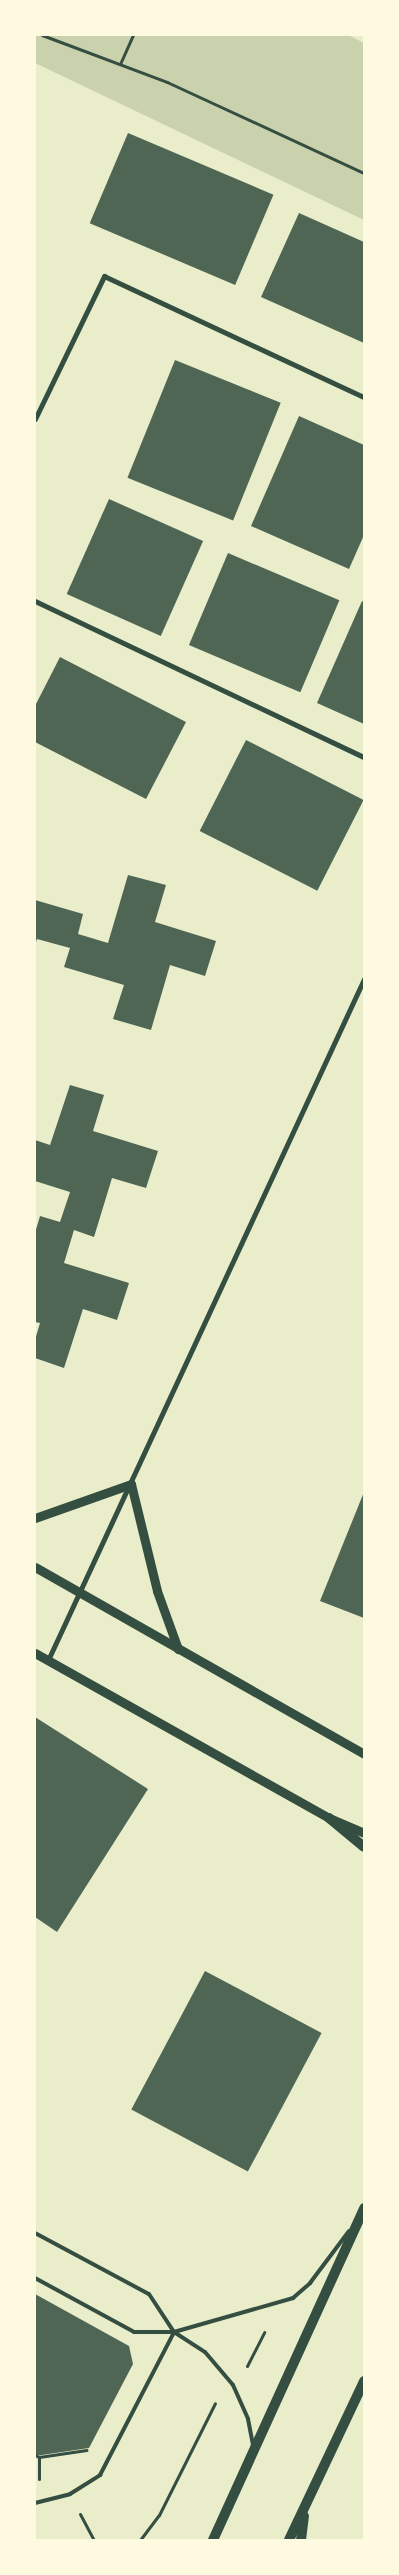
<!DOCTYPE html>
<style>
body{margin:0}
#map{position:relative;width:399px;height:2575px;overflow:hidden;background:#e9edc9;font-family:Montserrat,sans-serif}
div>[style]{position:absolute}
.green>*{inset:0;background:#cad2ad}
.building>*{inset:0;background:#4f6655;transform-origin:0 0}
.path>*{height:3px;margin:-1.5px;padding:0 1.5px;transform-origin:1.5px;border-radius:1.5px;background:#344e41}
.service>*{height:4px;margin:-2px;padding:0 2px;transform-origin:2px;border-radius:2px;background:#344e41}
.minor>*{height:5px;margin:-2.5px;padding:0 2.5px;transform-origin:2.5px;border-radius:2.5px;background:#344e41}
.tertiary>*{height:9px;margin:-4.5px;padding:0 4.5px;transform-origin:4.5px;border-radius:4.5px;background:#344e41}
.secondary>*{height:10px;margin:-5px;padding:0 5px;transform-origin:5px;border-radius:5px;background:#344e41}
span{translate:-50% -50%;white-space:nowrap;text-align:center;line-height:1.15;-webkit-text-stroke:4.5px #fefae0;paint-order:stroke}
.frame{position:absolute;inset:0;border:36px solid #fefae0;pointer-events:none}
</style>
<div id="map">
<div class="green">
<div style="clip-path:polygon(35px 35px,348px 35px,364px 43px,364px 220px,35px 63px)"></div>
</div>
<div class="building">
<div style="left:128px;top:133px;width:158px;height:98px;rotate:23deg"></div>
<div style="clip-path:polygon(299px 213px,364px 242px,364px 343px,261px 297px)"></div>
<div style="left:175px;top:360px;width:114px;height:127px;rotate:22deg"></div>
<div style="clip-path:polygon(299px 416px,364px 445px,364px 535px,349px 569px,251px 526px)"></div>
<div style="left:109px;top:499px;width:103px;height:104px;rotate:24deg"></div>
<div style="left:228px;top:553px;width:121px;height:100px;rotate:23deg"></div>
<div style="clip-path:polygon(362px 601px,364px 602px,364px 724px,317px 703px)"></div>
<div style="clip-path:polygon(60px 657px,186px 722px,146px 799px,35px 742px,35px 706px)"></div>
<div style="left:246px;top:740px;width:132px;height:102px;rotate:27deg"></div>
<div style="clip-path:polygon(128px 875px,166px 885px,155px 922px,216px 941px,205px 976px,170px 965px,151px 1030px,113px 1019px,124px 985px,64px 967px,70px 948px,37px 939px,35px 945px,35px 900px,83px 914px,78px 934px,108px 943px)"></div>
<div style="clip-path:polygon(70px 1085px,104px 1095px,93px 1131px,158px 1151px,146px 1188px,112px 1178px,94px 1237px,74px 1230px,64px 1263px,129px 1283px,117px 1320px,83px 1309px,64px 1368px,35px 1358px,35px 1340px,40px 1323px,35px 1322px,35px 1233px,40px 1216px,60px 1222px,70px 1192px,35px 1181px,35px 1140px,50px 1145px)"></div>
<div style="clip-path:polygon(364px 1492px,364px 1618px,320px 1601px)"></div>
<div style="clip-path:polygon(35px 1717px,148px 1789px,57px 1932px,35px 1917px)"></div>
<div style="left:205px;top:1971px;width:132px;height:157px;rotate:28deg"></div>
<div style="clip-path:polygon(35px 2294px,129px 2346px,133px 2364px,89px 2448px,35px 2456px)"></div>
</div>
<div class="path">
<div style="left:42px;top:35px;width:134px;rotate:20.6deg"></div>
<div style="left:167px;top:82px;width:217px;rotate:24.8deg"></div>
<div style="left:120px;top:64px;width:32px;rotate:-66deg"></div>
<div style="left:247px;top:2366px;width:38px;rotate:-63deg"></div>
<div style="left:35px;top:2455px;width:4px;rotate:27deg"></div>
<div style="left:39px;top:2457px;width:48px;rotate:-8.5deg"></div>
<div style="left:39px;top:2479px;width:22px;rotate:-90deg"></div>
<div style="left:80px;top:2514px;width:30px;rotate:62deg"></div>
<div style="left:140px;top:2540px;width:31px;rotate:-53deg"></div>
<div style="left:159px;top:2515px;width:125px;rotate:-63.4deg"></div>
</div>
<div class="service">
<div style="left:35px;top:2233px;width:129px;rotate:28.2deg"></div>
<div style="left:149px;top:2294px;width:45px;rotate:56.7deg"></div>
<div style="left:174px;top:2332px;width:37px;rotate:33deg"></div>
<div style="left:205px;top:2352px;width:43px;rotate:49.7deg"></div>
<div style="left:233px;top:2385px;width:37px;rotate:66deg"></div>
<div style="left:248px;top:2419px;width:26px;rotate:79deg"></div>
<div style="left:35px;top:2278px;width:113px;rotate:28.6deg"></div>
<div style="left:134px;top:2332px;width:40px"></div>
<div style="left:174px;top:2332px;width:124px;rotate:-15.9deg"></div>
<div style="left:293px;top:2298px;width:23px;rotate:-41deg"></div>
<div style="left:310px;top:2283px;width:65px;rotate:-53.1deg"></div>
<div style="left:35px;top:2503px;width:36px;rotate:-14deg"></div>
<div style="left:70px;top:2494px;width:36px;rotate:-32deg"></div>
<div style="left:100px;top:2475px;width:161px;rotate:-62.6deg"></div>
</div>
<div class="minor">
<div style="left:35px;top:419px;width:159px;rotate:-64.2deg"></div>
<div style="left:104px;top:276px;width:287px;rotate:25deg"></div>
<div style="left:35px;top:601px;width:364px;rotate:25.4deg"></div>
<div style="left:48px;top:1660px;width:751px;rotate:-65.11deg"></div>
</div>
<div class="tertiary">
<div style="left:35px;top:1518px;width:102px;rotate:-19.5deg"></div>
<div style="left:131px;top:1484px;width:110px;rotate:76.3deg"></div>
<div style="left:157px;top:1591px;width:62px;rotate:70.1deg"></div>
<div style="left:35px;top:1567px;width:378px;rotate:29.6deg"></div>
<div style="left:35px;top:1653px;width:337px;rotate:29.3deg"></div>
<div style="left:329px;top:1818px;width:38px;rotate:23deg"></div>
</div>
<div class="secondary">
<div style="left:329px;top:1818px;width:45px;rotate:39.6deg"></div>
<div style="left:213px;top:2540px;width:365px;rotate:-65.5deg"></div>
<div style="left:289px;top:2540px;width:176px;rotate:-64.7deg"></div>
<div style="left:301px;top:2540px;width:24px;rotate:-83deg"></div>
</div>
<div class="frame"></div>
</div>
